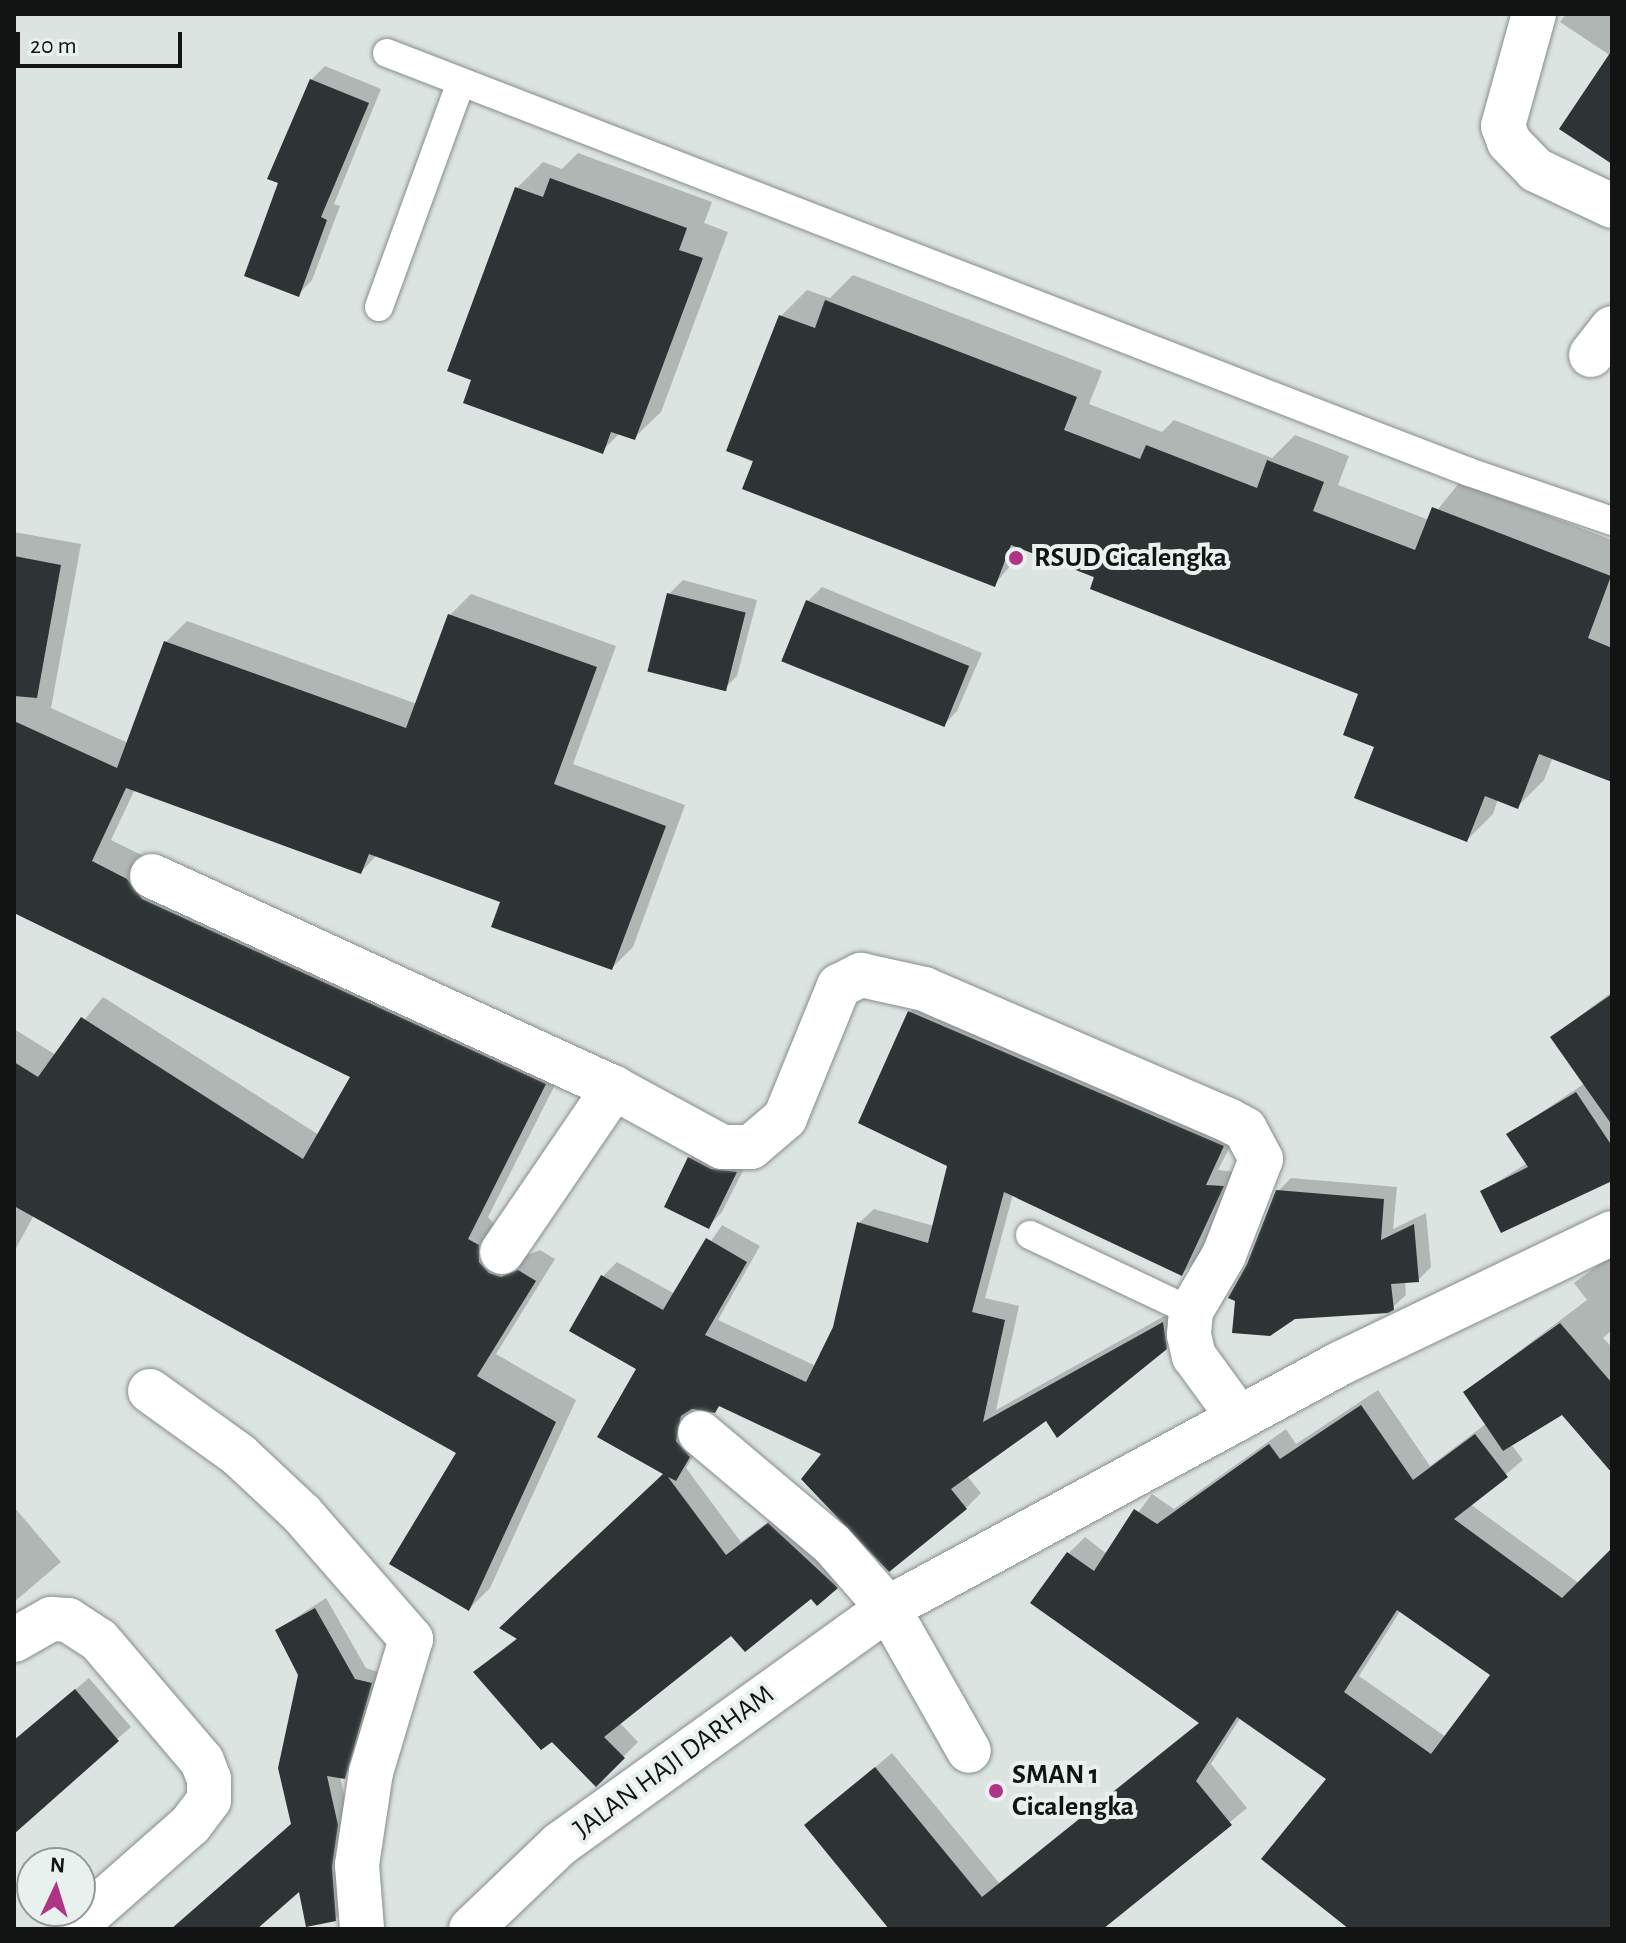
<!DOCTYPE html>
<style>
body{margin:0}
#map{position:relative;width:1626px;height:1943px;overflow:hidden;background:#dce4e2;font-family:"Alegreya Sans",sans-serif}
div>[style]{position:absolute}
.shadow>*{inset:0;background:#0003}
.building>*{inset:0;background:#2e3435;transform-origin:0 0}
.roads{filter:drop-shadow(0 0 2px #868d8c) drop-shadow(0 0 2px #868d8c)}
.service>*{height:28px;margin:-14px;padding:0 14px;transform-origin:14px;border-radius:14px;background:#fff}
.minor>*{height:44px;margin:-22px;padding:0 22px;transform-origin:22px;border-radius:22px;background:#fff}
.tertiary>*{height:44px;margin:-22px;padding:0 22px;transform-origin:22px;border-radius:22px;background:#fff}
.dots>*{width:22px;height:22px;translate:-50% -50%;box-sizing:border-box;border:4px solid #e9f1ef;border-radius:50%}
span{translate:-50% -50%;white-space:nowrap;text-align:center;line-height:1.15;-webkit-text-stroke:8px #e9f1ef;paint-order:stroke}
.poi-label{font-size:28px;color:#111413;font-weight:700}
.left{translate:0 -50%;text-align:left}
.street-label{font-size:28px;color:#111413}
.frame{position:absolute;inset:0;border:16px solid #111413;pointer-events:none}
.north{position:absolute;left:16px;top:1847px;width:80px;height:80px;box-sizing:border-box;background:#e9f1ef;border:2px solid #939997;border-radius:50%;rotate:4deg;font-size:22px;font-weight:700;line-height:32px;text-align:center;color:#111413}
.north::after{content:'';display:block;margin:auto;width:28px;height:36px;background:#af3486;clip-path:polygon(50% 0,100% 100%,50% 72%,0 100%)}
.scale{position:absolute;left:16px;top:32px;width:166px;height:36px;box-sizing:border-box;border:4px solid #111413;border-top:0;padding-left:10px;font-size:24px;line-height:28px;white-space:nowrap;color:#111413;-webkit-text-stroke:6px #e9f1ef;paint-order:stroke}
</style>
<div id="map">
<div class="shadow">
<div style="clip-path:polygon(1566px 14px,1612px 14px,1612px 152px,1611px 56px,1560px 22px)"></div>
<div style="clip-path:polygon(325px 66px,381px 89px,334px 204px,340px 206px,312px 280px,299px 294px,281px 182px,311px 80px)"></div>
<div style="clip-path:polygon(578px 153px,712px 202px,704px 223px,728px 232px,661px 412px,634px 438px,620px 433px,602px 451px,474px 379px,517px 188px,543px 162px,562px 169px)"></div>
<div style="clip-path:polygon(853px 275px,1102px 371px,1089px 404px,1162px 432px,1174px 420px,1272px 458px,1295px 435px,1349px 456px,1338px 485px,1429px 520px,1460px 482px,1612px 540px,1612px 780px,1553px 757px,1544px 780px,1518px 806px,1498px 799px,1493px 814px,1467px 840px,1376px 746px,1361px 693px,1025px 548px,995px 584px,728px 450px,781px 316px,807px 290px,830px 298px)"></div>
<div style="clip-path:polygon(14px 532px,81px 544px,51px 708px,128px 743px,166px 642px,187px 621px,417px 704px,450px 615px,471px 594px,616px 646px,573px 764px,685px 805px,633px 947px,612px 968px,502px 901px,377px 855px,361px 872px,135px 789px,111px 840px,566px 1063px,488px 1217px,523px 1257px,540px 1250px,555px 1259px,496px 1354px,576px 1400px,490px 1588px,469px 1609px,459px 1453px,34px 1215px,14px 1252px,14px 1029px,56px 1055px,103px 997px,319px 1135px,353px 1076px,14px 911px)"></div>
<div style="clip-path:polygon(683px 580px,757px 600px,737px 676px,723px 690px,669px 594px)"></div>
<div style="clip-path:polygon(822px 587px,982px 653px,957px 711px,944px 725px,808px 601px)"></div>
<div style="clip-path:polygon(1612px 992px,1612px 1179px,1483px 1191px,1527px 1163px,1509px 1134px,1585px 1083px,1552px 1037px)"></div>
<div style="clip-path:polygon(925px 998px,1238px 1131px,1218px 1170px,1237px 1172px,1197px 1259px,1182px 1274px,1013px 1194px,985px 1298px,1019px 1306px,996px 1410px,1177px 1309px,1181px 1333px,1165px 1348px,1047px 1418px,967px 1476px,981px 1493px,966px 1508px,824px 1453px,720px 1405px,714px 1411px,694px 1408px,690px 1425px,703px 1441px,686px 1468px,741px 1542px,784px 1510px,851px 1573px,836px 1587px,731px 1634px,619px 1722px,638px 1742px,596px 1784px,476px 1672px,518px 1637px,666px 1473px,639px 1368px,603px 1276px,617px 1262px,675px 1294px,722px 1225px,760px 1246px,718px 1320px,816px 1366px,835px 1328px,859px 1223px,874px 1209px,934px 1226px,950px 1164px,910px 1012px)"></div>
<div style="clip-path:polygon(704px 1144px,749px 1159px,722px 1212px,709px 1226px,690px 1158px)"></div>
<div style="clip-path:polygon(1291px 1178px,1397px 1187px,1393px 1229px,1426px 1213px,1431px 1267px,1418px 1280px,1405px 1281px,1406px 1295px,1392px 1308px,1249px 1265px,1277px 1192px)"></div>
<div style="clip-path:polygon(evenodd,1612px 1255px,1612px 1330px,1603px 1338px,1612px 1347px,1612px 1470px,1562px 1412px,1511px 1444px,1523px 1460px,1470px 1504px,1580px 1584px,1612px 1551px,1612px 1929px,1352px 1929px,1329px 1779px,1241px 1717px,1211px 1764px,1247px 1808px,1100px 1929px,891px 1929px,807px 1825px,892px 1753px,999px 1883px,1200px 1722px,1069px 1553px,1085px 1537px,1107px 1554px,1152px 1494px,1174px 1509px,1286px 1429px,1296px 1444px,1378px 1390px,1430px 1466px,1487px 1423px,1465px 1392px,1587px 1300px,1574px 1283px,1612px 1255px,1401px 1610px,1493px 1675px,1446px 1737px,1359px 1676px,1401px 1610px)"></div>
<div style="clip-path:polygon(14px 1507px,61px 1562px,14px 1602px)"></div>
<div style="clip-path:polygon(326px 1598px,366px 1668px,381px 1673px,355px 1766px,340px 1776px,348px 1813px,346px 1908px,335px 1919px,300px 1889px,254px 1929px,173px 1929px,293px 1823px,300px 1675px,277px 1630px)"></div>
<div style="clip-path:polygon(89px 1678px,131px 1727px,14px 1828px,14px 1741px)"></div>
</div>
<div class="building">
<div style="clip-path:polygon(1612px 50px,1612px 164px,1559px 129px)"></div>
<div style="clip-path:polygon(310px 79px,369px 103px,321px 217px,327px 220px,299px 297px,244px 276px,278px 183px,267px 179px)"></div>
<div style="clip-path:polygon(550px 178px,687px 228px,679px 250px,703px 258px,635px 440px,611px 432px,603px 454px,463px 403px,471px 380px,447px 371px,515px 187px,543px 197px)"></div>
<div style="clip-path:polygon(825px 300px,1077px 397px,1064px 430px,1140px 459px,1146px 445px,1257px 488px,1267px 460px,1324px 482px,1313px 511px,1415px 550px,1432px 507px,1611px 576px,1588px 638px,1612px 648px,1612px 782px,1539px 754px,1518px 809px,1485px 796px,1467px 842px,1354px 798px,1374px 747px,1343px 735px,1358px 694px,1090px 589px,1094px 577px,1011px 545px,995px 587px,742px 489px,753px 461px,726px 451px,779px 315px,815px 328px)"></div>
<div style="clip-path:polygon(14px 556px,61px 565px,37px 698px,14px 696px)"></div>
<div style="left:667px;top:593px;width:81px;height:81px;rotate:14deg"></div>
<div style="left:806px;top:600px;width:176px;height:66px;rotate:22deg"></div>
<div style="clip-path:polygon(448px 614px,597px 667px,554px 784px,666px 826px,612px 970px,491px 927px,500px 902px,369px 854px,361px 874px,126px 788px,92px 861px,127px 879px,142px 899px,546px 1084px,468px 1239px,479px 1245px,479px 1262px,489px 1273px,501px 1277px,518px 1270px,536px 1281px,477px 1376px,556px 1422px,469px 1611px,389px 1564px,456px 1453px,14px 1206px,14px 1062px,38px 1077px,81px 1017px,303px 1159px,350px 1077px,14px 913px,14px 721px,117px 768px,164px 641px,406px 728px)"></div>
<div style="clip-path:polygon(1612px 994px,1612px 1125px,1550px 1037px)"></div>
<div style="clip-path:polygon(908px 1011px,1224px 1146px,1206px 1185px,1224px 1186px,1182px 1276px,1004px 1192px,972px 1312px,1005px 1320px,983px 1422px,1163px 1322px,1167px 1349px,1057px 1438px,1046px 1421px,951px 1489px,967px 1509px,889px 1572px,801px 1479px,821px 1454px,719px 1406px,715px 1413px,692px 1409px,681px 1416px,676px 1441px,690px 1457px,676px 1481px,668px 1477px,726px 1555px,768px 1523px,838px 1588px,817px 1606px,811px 1599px,745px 1652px,731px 1636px,604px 1737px,625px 1758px,596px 1787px,552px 1742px,541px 1750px,473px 1672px,517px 1639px,499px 1628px,663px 1474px,597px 1437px,636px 1369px,569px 1331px,601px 1275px,663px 1310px,706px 1238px,747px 1262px,705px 1335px,806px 1382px,833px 1327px,857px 1222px,928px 1243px,947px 1166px,858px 1123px)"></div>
<div style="clip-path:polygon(1576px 1092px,1612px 1146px,1612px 1181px,1501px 1233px,1480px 1191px,1528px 1167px,1506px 1134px)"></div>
<div style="clip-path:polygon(688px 1157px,711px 1169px,737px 1172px,709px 1229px,664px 1207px)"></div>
<div style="clip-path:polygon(1276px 1190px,1384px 1199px,1381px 1240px,1414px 1224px,1419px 1282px,1391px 1284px,1394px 1310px,1388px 1313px,1295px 1319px,1270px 1336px,1232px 1333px,1235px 1301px,1228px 1298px,1247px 1264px)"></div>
<div style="clip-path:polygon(1560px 1323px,1612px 1383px,1612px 1473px,1562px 1415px,1503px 1451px,1463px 1392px)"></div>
<div style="clip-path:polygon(evenodd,1361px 1405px,1413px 1480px,1475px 1434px,1508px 1477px,1454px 1519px,1562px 1598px,1612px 1548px,1612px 1929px,1349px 1929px,1261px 1859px,1326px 1779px,1237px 1717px,1196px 1781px,1232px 1825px,1103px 1929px,889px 1929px,804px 1825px,875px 1767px,982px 1897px,1199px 1723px,1030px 1603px,1067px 1552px,1094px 1571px,1134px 1509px,1157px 1524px,1269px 1444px,1280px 1459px,1361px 1405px,1397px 1610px,1490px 1675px,1431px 1754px,1344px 1692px,1397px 1610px)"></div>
<div style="clip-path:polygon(315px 1608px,355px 1679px,372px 1683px,345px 1779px,327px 1776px,338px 1825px,332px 1867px,336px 1921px,306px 1927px,299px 1892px,257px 1929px,171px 1929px,291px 1824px,278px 1768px,298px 1675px,275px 1630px)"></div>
<div style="clip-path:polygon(75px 1689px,119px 1741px,14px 1834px,14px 1740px)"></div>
</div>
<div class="roads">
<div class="service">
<div style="left:387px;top:53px;width:1160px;rotate:21.17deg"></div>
<div style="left:1469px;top:472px;width:151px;rotate:18.9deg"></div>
<div style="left:379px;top:307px;width:239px;rotate:-70deg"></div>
<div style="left:1030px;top:1235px;width:178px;rotate:25.3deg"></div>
</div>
<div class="minor">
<div style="left:1534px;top:14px;width:116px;rotate:105.5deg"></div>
<div style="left:1503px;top:126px;width:17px;rotate:69deg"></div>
<div style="left:1509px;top:142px;width:39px;rotate:46deg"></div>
<div style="left:1536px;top:170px;width:84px;rotate:25.3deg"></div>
<div style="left:1591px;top:355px;width:34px;rotate:-52deg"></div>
<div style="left:152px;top:876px;width:508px;rotate:24.65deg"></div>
<div style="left:614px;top:1088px;width:123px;rotate:28.6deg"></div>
<div style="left:722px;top:1147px;width:29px"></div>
<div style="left:751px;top:1147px;width:45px;rotate:-40.5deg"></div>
<div style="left:785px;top:1118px;width:143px;rotate:-67.8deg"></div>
<div style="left:839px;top:986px;width:25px;rotate:-27deg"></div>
<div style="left:861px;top:975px;width:65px;rotate:12.5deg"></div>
<div style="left:924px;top:989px;width:331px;rotate:23.3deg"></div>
<div style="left:1228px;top:1120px;width:19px;rotate:28deg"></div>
<div style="left:1245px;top:1129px;width:34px;rotate:62deg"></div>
<div style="left:1261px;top:1159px;width:103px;rotate:111.1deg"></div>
<div style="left:1224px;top:1255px;width:65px;rotate:120.5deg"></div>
<div style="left:1191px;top:1311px;width:24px;rotate:95deg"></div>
<div style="left:1189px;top:1335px;width:22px;rotate:77deg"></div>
<div style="left:1194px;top:1356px;width:77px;rotate:54deg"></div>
<div style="left:502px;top:1252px;width:199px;rotate:-55.7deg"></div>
<div style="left:150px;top:1391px;width:110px;rotate:35.7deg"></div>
<div style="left:239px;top:1455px;width:86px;rotate:43.1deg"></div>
<div style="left:302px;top:1514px;width:166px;rotate:48.9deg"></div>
<div style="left:411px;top:1639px;width:139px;rotate:106.7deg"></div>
<div style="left:371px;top:1772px;width:94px;rotate:98.6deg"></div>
<div style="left:357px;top:1865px;width:64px;rotate:85.5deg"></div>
<div style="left:700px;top:1433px;width:172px;rotate:40.1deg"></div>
<div style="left:832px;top:1544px;width:85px;rotate:48.8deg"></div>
<div style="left:888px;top:1608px;width:164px;rotate:60.5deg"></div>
<div style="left:14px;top:1640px;width:43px;rotate:-29.6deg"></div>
<div style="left:51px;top:1619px;width:17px;rotate:3deg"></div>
<div style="left:68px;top:1620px;width:37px;rotate:33deg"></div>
<div style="left:99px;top:1640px;width:159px;rotate:49.6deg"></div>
<div style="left:202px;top:1761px;width:19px;rotate:69deg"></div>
<div style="left:209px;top:1779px;width:21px;rotate:90deg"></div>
<div style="left:209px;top:1800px;width:31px;rotate:127deg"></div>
<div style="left:190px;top:1825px;width:157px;rotate:138.6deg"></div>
</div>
<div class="tertiary">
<div style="left:471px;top:1929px;width:123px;rotate:-43.7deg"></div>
<div style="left:560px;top:1844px;width:404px;rotate:-35.7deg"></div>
<div style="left:888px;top:1608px;width:515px;rotate:-28.41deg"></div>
<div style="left:1341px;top:1363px;width:301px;rotate:-25.6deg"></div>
</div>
</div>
<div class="dots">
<div style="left:1016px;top:558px;background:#af3486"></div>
<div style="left:996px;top:1791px;background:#af3486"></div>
</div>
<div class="poi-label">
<span class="left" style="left:1034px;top:558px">RSUD Cicalengka</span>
<span class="left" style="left:1012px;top:1791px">SMAN 1<br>Cicalengka</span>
</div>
<div class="street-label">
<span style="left:674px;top:1762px;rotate:-36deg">JALAN HAJI DARHAM</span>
</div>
<div class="frame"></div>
<div class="north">N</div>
<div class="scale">20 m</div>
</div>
